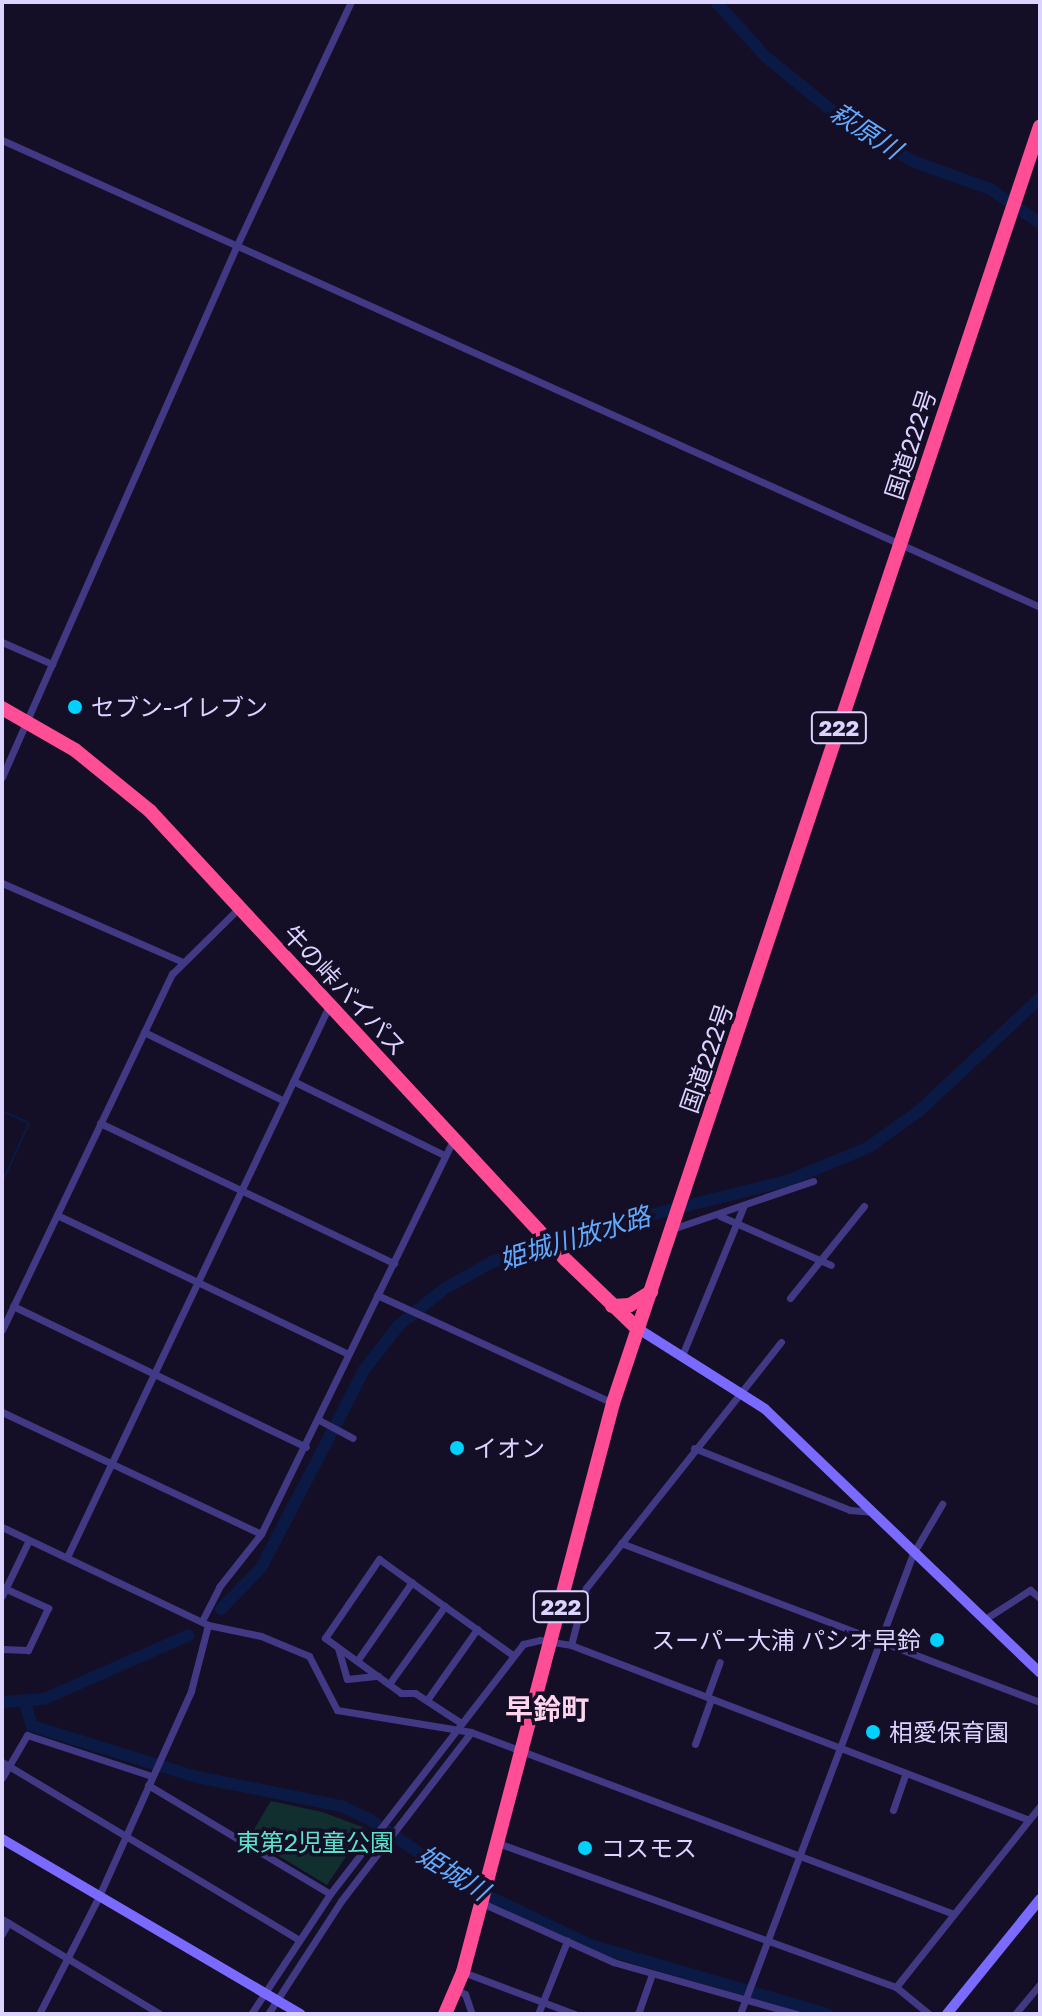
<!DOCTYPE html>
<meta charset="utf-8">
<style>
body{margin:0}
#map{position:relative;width:1042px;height:2016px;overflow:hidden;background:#140f26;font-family:"Golos Text","Noto Sans JP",sans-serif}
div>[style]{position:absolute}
.green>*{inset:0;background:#122f30}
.stream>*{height:2px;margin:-1px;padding:0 1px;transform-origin:1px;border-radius:1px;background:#0a1a44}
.river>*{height:12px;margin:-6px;padding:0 6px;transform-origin:6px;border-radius:6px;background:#0a1a44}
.street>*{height:7px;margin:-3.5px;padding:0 3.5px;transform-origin:3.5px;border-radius:3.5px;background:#423985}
.secondary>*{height:10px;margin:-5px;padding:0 5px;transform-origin:5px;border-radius:5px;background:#7a6aff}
.highway>*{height:14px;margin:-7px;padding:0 7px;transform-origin:7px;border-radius:7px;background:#ff4e95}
.dots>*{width:22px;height:22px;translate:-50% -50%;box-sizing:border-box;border:4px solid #140f26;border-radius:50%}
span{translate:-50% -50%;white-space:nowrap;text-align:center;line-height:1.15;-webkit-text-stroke:7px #140f26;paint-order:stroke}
.shield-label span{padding:2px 6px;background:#140f26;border:2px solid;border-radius:6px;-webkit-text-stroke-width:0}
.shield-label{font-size:22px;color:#dcd3ff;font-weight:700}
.street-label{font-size:24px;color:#dcd3ff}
.poi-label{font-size:24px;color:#dcd3ff}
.left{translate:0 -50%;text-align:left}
.right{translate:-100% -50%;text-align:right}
.park-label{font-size:24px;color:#5ee1ca}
.water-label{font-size:26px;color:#61aaff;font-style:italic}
.quarter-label{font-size:28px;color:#ffd5ed;font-weight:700}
.frame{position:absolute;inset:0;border:4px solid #dcd3ff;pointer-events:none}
</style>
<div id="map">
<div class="green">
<div style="clip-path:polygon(271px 1801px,322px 1812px,365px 1828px,327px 1885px,249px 1838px)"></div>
</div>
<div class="stream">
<div style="left:2px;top:1111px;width:30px;rotate:24deg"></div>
<div style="left:29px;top:1123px;width:66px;rotate:114.2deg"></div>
</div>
<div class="river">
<div style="left:716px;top:2px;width:74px;rotate:47.7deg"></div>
<div style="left:766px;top:57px;width:109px;rotate:39.1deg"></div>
<div style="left:851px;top:126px;width:73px;rotate:29.4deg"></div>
<div style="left:915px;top:162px;width:80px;rotate:19.8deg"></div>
<div style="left:990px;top:189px;width:60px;rotate:34.2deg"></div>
<div style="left:221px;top:1609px;width:57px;rotate:-45.7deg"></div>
<div style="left:261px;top:1568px;width:223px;rotate:-62.5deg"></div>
<div style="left:364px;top:1370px;width:57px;rotate:-52.1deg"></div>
<div style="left:399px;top:1325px;width:58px;rotate:-38.7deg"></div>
<div style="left:444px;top:1289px;width:55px;rotate:-29.4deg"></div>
<div style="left:492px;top:1262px;width:123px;rotate:-17.5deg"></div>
<div style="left:609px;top:1225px;width:183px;rotate:-13.9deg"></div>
<div style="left:787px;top:1181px;width:89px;rotate:-22.5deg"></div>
<div style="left:869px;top:1147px;width:62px;rotate:-35.8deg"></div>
<div style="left:919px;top:1111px;width:166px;rotate:-43deg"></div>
<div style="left:24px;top:1700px;width:27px;rotate:73deg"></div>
<div style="left:32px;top:1726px;width:173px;rotate:17.2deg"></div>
<div style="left:197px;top:1777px;width:147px;rotate:11.4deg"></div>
<div style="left:341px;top:1806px;width:31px;rotate:25deg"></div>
<div style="left:369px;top:1819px;width:125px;rotate:33.9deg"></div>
<div style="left:473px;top:1889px;width:130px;rotate:25.6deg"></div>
<div style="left:590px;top:1945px;width:248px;rotate:16.2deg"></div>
<div style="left:2px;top:1702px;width:42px;rotate:-4.1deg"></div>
<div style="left:44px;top:1699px;width:158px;rotate:-23.8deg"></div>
</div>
<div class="street">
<div style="left:2px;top:140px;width:1138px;rotate:24.22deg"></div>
<div style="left:2px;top:642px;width:55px;rotate:23.7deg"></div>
<div style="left:2px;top:777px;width:582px;rotate:-66.17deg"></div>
<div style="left:237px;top:245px;width:268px;rotate:-64.9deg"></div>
<div style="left:2px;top:883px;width:197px;rotate:23.6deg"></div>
<div style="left:144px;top:1032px;width:156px;rotate:26.2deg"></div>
<div style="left:293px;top:1081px;width:168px;rotate:26.1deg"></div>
<div style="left:100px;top:1123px;width:326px;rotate:25.5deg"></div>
<div style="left:57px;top:1215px;width:323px;rotate:25.5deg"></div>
<div style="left:720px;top:1216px;width:121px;rotate:23.8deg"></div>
<div style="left:672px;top:1229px;width:149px;rotate:-18.8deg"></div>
<div style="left:377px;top:1295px;width:260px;rotate:24.6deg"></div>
<div style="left:790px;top:1298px;width:118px;rotate:-51.2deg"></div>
<div style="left:13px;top:1306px;width:325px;rotate:25.7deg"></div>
<div style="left:2px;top:1330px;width:395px;rotate:-64.5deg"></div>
<div style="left:172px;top:974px;width:94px;rotate:-44.6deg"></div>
<div style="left:683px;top:1353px;width:160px;rotate:-67.6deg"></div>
<div style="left:2px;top:1412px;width:286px;rotate:25.2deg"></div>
<div style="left:319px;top:1420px;width:38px;rotate:28deg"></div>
<div style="left:694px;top:1448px;width:168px;rotate:21.7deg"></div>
<div style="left:850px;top:1510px;width:21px;rotate:5deg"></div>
<div style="left:2px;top:1527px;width:228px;rotate:25.4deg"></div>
<div style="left:208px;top:1625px;width:54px;rotate:11.7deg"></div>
<div style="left:261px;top:1636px;width:52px;rotate:22.6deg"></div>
<div style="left:309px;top:1656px;width:61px;rotate:62.6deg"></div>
<div style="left:337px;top:1710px;width:136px;rotate:9.3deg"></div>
<div style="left:471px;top:1732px;width:516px;rotate:20.65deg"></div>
<div style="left:621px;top:1543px;width:448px;rotate:20.8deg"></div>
<div style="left:67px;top:1557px;width:610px;rotate:-64.57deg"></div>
<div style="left:2px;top:1587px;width:51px;rotate:24.5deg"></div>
<div style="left:48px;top:1608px;width:47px;rotate:115.5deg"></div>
<div style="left:28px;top:1650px;width:26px;rotate:-178deg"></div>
<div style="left:2px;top:1596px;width:62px;rotate:-64.3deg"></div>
<div style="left:985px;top:1619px;width:54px;rotate:-32.8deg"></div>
<div style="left:1030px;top:1590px;width:13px;rotate:39deg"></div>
<div style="left:202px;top:1621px;width:38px;rotate:-63deg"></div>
<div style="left:219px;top:1587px;width:68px;rotate:-51.6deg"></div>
<div style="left:261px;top:1534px;width:440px;rotate:-64deg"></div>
<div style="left:571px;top:1645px;width:59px;rotate:-75.3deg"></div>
<div style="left:586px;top:1588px;width:314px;rotate:-51.6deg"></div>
<div style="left:338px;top:1648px;width:32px;rotate:74deg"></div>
<div style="left:347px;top:1679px;width:31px;rotate:-6deg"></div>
<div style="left:357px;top:1661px;width:96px;rotate:-55.2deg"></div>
<div style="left:389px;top:1684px;width:96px;rotate:-54.3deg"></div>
<div style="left:707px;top:1697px;width:37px;rotate:-70deg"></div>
<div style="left:427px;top:1700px;width:87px;rotate:-54.8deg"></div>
<div style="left:461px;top:1723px;width:55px;rotate:-146.9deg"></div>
<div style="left:415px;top:1693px;width:14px;rotate:180deg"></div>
<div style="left:401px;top:1693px;width:94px;rotate:-144.1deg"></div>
<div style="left:325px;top:1638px;width:96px;rotate:-55.6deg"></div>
<div style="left:379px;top:1559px;width:163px;rotate:35.7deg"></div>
<div style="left:695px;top:1744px;width:48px;rotate:-70.4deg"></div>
<div style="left:2px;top:1762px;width:345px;rotate:30.9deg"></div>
<div style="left:2px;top:1778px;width:50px;rotate:-59.8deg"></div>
<div style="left:27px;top:1735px;width:132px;rotate:18.2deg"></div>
<div style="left:148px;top:1785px;width:212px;rotate:30.9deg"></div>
<div style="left:893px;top:1810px;width:39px;rotate:-71deg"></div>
<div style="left:498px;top:1843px;width:423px;rotate:19.9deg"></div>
<div style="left:896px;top:1987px;width:43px;rotate:39.3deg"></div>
<div style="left:482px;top:1903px;width:144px;rotate:24.2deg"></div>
<div style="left:613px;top:1962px;width:191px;rotate:15.8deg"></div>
<div style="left:2px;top:1919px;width:184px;rotate:31deg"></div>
<div style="left:2px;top:1934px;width:13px;rotate:-61deg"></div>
<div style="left:463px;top:1972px;width:120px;rotate:20.6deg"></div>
<div style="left:896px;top:1987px;width:231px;rotate:-51.5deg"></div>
<div style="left:457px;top:1990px;width:9px;rotate:27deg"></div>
<div style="left:465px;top:1994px;width:21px;rotate:71deg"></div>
<div style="left:39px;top:2014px;width:132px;rotate:-63deg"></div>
<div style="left:99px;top:1896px;width:225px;rotate:-65.8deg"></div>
<div style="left:191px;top:1691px;width:68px;rotate:-75.6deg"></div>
<div style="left:251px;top:2014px;width:144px;rotate:-56.6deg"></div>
<div style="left:330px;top:1894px;width:316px;rotate:-52.3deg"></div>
<div style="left:523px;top:1644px;width:17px;rotate:-13deg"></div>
<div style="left:540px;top:1640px;width:31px;rotate:9deg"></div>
<div style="left:571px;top:1645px;width:490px;rotate:20.9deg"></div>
<div style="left:268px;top:2014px;width:135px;rotate:-57.1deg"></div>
<div style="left:341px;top:1901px;width:213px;rotate:-52.4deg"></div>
<div style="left:538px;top:2014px;width:79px;rotate:-68.3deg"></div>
<div style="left:638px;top:2014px;width:42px;rotate:-70.7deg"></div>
<div style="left:740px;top:2014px;width:494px;rotate:-69.4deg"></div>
<div style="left:914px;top:1552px;width:56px;rotate:-59.7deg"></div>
<div style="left:1015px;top:2014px;width:39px;rotate:-50deg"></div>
</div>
<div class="secondary">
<div style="left:637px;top:1328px;width:151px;rotate:32.3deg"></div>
<div style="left:765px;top:1409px;width:381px;rotate:43.8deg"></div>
<div style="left:2px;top:1839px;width:346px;rotate:30.4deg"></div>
<div style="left:947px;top:2014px;width:148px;rotate:-51deg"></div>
</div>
<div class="highway">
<div style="left:2px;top:708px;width:84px;rotate:29.9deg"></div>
<div style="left:75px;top:750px;width:97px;rotate:39.1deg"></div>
<div style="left:150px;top:811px;width:612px;rotate:47.18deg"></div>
<div style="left:566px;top:1260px;width:98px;rotate:43.8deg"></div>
<div style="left:612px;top:1306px;width:18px;rotate:-3deg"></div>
<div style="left:630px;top:1305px;width:25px;rotate:-32deg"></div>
<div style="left:445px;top:2014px;width:46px;rotate:-66.8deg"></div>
<div style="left:463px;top:1972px;width:588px;rotate:-75.23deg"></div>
<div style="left:613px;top:1403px;width:1346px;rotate:-71.51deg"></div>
</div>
<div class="dots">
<div style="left:75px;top:707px;background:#00d1fe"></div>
<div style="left:457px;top:1448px;background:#00d1fe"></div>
<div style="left:937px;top:1640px;background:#00d1fe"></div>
<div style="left:873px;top:1732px;background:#00d1fe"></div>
<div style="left:585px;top:1848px;background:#00d1fe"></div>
</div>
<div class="shield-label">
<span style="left:839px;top:728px">222</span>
<span style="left:561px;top:1607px">222</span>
</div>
<div class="street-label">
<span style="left:910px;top:444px;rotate:-72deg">国道222号</span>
<span style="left:345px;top:990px;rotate:47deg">牛の峠バイパス</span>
<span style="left:706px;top:1058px;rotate:-71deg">国道222号</span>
</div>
<div class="poi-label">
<span class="left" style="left:91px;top:707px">セブン-イレブン</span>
<span class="left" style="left:473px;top:1448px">イオン</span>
<span class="right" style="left:921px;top:1640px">スーパー大浦 パシオ早鈴</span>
<span class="left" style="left:889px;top:1732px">相愛保育園</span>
<span class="left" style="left:601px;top:1848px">コスモス</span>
</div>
<div class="park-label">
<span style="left:315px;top:1842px">東第2児童公園</span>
</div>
<div class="water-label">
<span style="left:866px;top:131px;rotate:33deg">萩原川</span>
<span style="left:575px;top:1238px;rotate:-17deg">姫城川放水路</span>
<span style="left:453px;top:1873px;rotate:32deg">姫城川</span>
</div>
<div class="quarter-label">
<span style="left:547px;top:1709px">早鈴町</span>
</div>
<div class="frame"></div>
</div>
